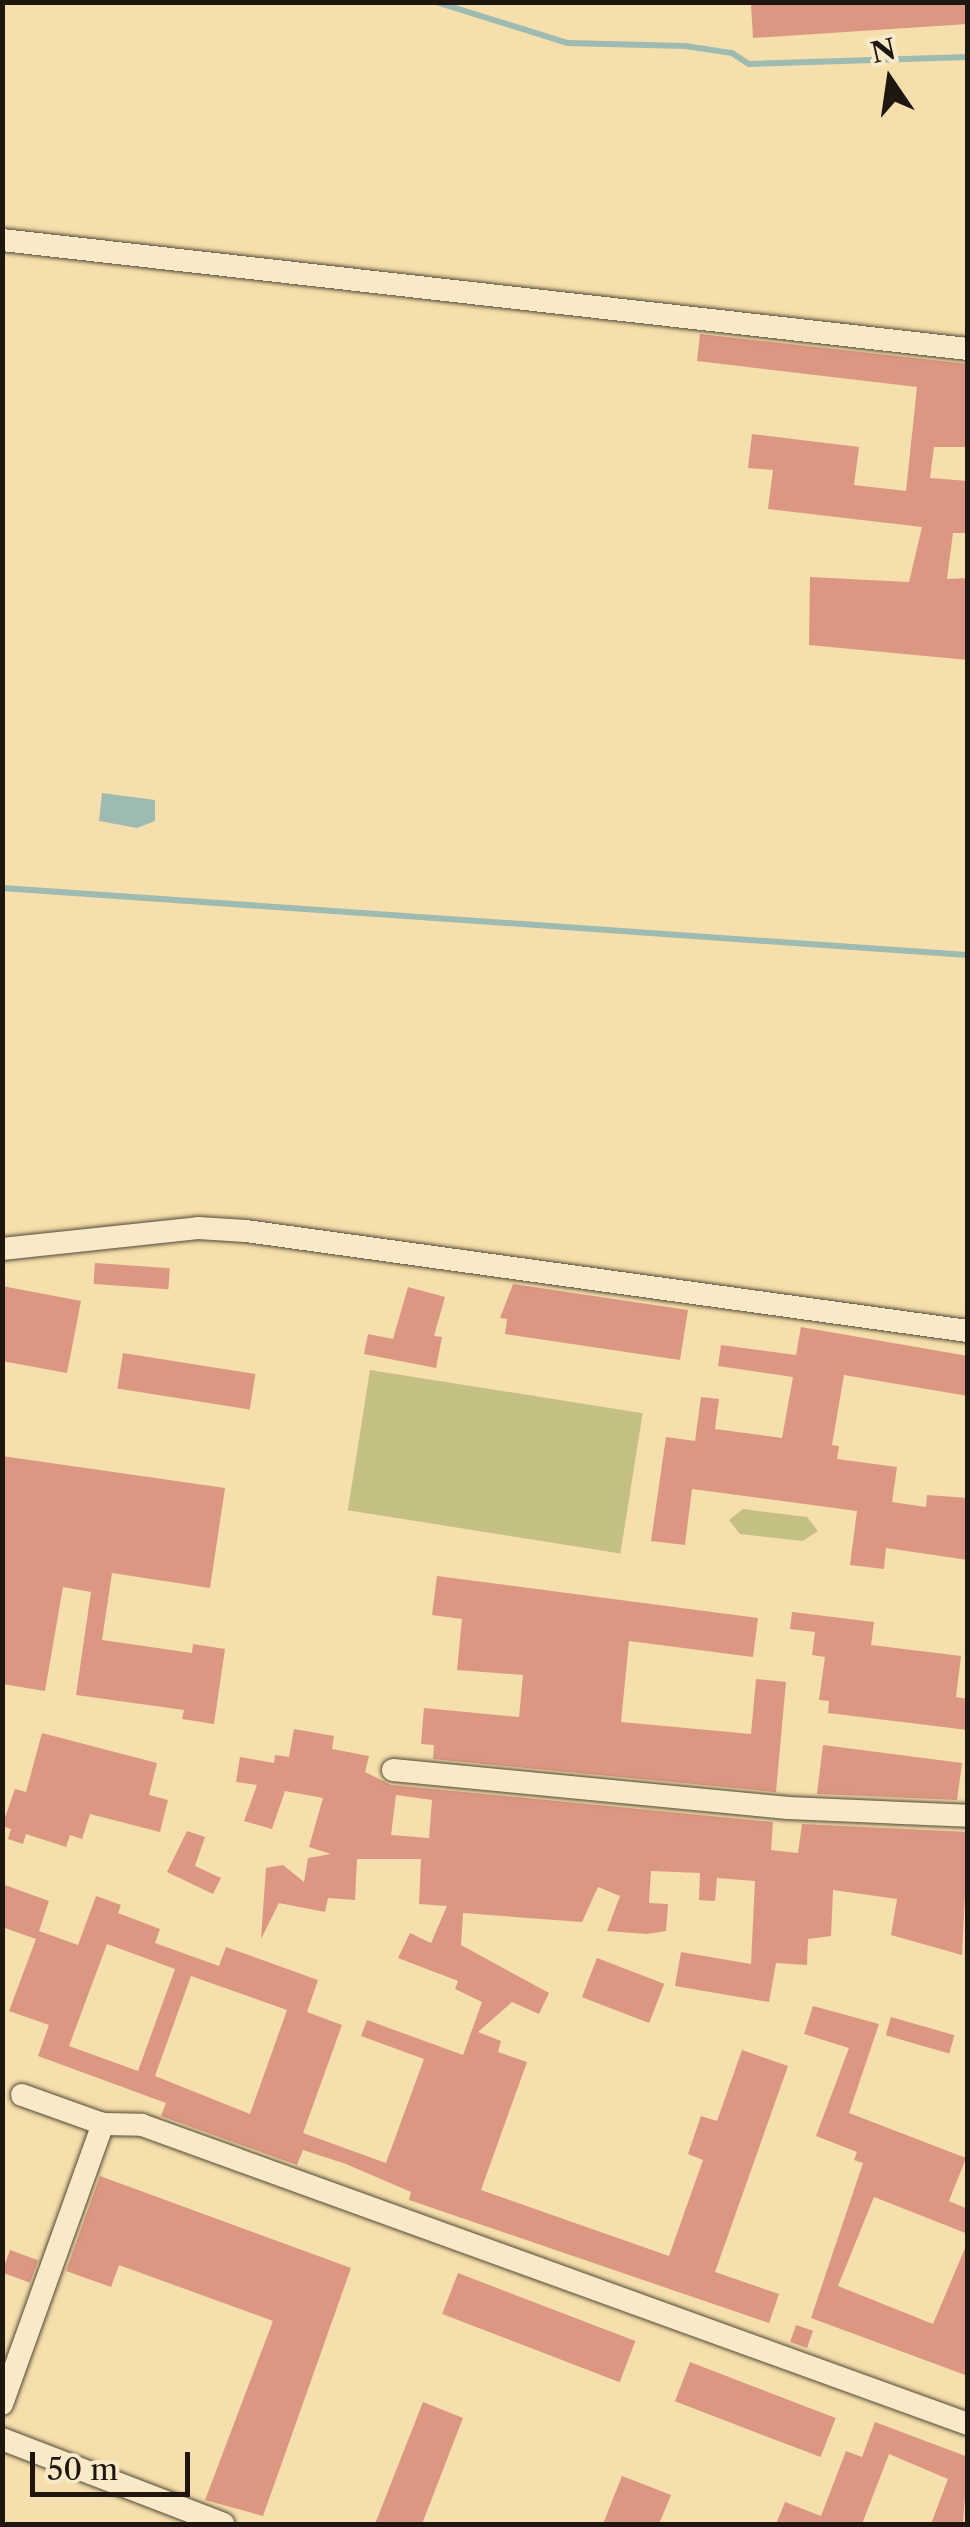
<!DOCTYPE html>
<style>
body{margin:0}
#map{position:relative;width:970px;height:2527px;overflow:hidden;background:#f5dfac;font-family:"Libre Caslon Text",serif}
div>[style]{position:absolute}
.green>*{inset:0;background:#c4c084;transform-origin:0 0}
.water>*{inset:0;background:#9ebbb2}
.stream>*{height:6px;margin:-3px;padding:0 3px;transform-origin:3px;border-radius:3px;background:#9ebbb2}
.building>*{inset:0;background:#dc9782;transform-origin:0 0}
.roads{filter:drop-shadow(0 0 2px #544936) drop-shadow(0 0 2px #544936)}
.minor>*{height:22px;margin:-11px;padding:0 11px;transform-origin:11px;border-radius:11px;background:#f8eac9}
span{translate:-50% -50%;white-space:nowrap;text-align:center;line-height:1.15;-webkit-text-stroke:8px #f8eac9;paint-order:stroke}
.frame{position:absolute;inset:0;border:5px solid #1f170f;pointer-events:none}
.north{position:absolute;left:840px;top:30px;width:100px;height:100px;-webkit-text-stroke:8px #f8eac9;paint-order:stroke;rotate:347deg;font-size:28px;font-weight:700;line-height:40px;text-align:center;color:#1f170f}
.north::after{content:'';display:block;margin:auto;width:35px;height:45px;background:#1f170f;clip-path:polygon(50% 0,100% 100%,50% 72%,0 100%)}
.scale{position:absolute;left:30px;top:2452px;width:160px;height:45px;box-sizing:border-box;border:5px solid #1f170f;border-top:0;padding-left:12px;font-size:30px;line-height:35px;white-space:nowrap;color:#1f170f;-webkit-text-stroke:8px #f8eac9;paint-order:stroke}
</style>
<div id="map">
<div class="green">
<div style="left:370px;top:1370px;width:276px;height:142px;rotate:9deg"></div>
<div style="clip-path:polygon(743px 1509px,807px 1517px,818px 1531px,803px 1541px,740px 1534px,729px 1520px)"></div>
</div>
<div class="water">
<div style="clip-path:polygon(102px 793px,155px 800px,155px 821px,137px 828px,99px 821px)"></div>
</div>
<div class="stream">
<div style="left:436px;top:2px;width:138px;rotate:17.3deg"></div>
<div style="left:568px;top:43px;width:117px;rotate:1.5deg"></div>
<div style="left:685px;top:46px;width:48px;rotate:8.5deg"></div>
<div style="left:732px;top:53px;width:20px;rotate:33deg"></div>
<div style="left:749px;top:64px;width:219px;rotate:-1.8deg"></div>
<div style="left:2px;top:888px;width:968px;rotate:3.97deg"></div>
</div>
<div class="building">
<div style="clip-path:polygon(968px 2px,968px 24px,753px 38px,751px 4px)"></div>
<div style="clip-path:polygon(700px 334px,968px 364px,968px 447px,934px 447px,930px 478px,968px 481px,968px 533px,953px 533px,947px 579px,968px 578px,968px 660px,809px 645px,810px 577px,909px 582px,922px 527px,768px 509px,773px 470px,748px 468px,752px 434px,859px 447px,854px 485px,906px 491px,917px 387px,697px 361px)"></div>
<div style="left:95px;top:1263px;width:75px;height:21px;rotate:4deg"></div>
<div style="clip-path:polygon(513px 1284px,688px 1310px,680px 1360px,505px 1334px,507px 1319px,500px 1318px)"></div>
<div style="clip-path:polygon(2px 1286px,81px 1301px,67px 1373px,2px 1361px)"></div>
<div style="clip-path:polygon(408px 1287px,445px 1297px,434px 1336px,442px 1337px,436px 1368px,364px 1354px,368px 1334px,393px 1339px)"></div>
<div style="clip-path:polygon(801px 1327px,968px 1356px,968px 1396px,844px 1375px,832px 1445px,839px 1446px,837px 1459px,897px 1467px,892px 1502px,926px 1507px,927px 1495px,968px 1498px,968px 1560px,886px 1548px,884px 1569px,850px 1565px,857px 1511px,692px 1489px,685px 1545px,651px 1541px,666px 1437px,695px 1441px,701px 1397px,719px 1399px,715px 1429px,782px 1438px,793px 1377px,718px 1366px,721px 1345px,796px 1355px)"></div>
<div style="left:123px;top:1353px;width:134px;height:36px;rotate:9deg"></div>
<div style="clip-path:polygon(2px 1456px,225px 1488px,210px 1588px,112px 1573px,102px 1640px,192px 1653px,193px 1644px,225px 1649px,214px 1724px,182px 1719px,184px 1710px,76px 1695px,91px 1592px,63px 1587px,45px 1691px,2px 1684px)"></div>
<div style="clip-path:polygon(437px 1576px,758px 1618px,753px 1657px,629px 1641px,621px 1722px,751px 1734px,756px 1679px,786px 1682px,776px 1792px,433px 1759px,434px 1745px,421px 1744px,424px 1708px,519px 1717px,523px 1675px,457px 1670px,462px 1619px,432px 1615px)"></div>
<div style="clip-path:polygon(792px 1612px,874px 1622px,871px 1645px,961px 1656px,956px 1697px,968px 1699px,968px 1730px,828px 1713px,829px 1701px,819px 1700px,825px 1657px,812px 1655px,815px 1632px,790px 1629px)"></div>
<div style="clip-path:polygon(evenodd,294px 1729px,334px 1736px,332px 1749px,369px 1756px,365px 1772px,391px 1785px,773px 1822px,771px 1850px,798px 1853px,802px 1824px,968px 1832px,962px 1955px,891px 1935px,897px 1899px,833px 1890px,831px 1936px,808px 1939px,807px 1965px,776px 1963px,769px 2002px,675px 1986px,681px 1952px,751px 1964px,755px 1881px,717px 1878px,715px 1901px,699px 1900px,700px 1873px,651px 1871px,649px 1903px,668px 1904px,666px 1931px,647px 1934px,607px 1931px,620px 1896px,598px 1887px,582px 1922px,463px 1913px,461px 1945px,549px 1993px,539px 2014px,512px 2002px,478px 2032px,501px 2041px,498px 2052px,527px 2062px,481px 2190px,669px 2256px,703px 2160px,688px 2154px,701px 2116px,717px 2121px,742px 2050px,788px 2066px,715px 2272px,779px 2294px,769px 2323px,409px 2200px,411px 2192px,346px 2164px,303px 2150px,297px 2165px,161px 2116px,166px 2103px,38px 2056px,49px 2025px,9px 2011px,36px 1939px,2px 1927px,2px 1884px,49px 1901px,39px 1931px,78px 1945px,96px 1896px,121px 1905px,118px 1913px,160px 1929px,155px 1943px,219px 1966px,226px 1947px,318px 1980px,307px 2012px,342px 2025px,303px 2133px,386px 2163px,424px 2059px,361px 2036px,367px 2020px,463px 2055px,482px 2002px,455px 1989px,458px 1981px,398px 1958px,410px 1933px,431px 1943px,447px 1906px,419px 1904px,421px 1859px,357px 1859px,355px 1900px,328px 1898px,325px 1912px,279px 1903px,261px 1939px,266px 1868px,283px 1865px,304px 1882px,308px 1858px,331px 1854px,309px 1847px,323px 1798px,285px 1791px,272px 1829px,244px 1821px,257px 1785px,236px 1782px,240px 1757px,274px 1763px,275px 1755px,289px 1757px,294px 1729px,396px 1795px,432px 1800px,429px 1838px,391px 1835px,396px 1795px,294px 1729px,107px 1944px,175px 1969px,138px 2071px,69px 2046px,107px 1944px,294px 1729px,191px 1976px,287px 2010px,250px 2114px,155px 2076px,191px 1976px)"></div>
<div style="clip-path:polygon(42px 1733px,157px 1763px,149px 1795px,168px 1800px,160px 1832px,90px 1814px,82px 1839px,70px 1835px,66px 1847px,26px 1834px,23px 1844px,8px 1839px,11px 1829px,2px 1826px,15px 1789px,26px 1792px)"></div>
<div style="clip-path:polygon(823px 1745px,962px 1763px,957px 1800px,817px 1794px)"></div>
<div style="clip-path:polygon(187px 1831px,205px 1837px,195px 1866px,221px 1878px,213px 1894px,167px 1872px)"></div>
<div style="left:597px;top:1958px;width:72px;height:42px;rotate:21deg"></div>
<div style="clip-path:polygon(813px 2006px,879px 2024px,849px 2113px,966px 2158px,949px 2201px,968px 2209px,968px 2234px,874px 2197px,838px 2286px,933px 2324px,968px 2241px,968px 2376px,811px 2318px,863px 2163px,854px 2160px,857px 2152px,816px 2136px,849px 2048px,804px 2034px)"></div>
<div style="left:891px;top:2017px;width:66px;height:19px;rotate:16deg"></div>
<div style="clip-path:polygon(100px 2176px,351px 2268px,263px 2516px,205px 2500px,273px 2321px,119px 2265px,111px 2287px,66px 2271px)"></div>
<div style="left:10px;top:2250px;width:30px;height:24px;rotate:20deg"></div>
<div style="left:458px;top:2273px;width:190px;height:44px;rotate:21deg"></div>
<div style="left:796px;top:2325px;width:18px;height:18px;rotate:19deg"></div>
<div style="left:690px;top:2362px;width:156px;height:42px;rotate:21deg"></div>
<div style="clip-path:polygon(423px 2402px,463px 2418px,422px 2524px,375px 2524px)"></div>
<div style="clip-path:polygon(875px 2422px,968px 2457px,963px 2524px,931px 2524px,948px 2479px,889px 2454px,862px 2524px,776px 2524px,785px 2502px,821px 2516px,846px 2451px,862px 2457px)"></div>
<div style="clip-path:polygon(622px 2476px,671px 2495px,659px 2524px,603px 2524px)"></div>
</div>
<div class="roads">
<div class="minor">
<div style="left:2px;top:240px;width:972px;rotate:6.44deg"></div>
<div style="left:2px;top:1249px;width:197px;rotate:-6.1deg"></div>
<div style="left:198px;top:1228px;width:48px;rotate:3.6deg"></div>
<div style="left:246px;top:1231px;width:729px;rotate:7.89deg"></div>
<div style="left:393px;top:1770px;width:397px;rotate:5.5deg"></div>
<div style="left:788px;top:1808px;width:180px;rotate:2.5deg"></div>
<div style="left:22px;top:2095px;width:86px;rotate:19.7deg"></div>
<div style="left:103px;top:2124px;width:39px;rotate:1deg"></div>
<div style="left:142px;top:2125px;width:878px;rotate:19.9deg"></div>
<div style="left:2px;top:2404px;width:298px;rotate:-70.2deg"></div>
<div style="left:2px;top:2439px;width:237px;rotate:21deg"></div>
</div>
</div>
<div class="frame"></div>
<div class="north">N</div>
<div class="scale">50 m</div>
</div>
